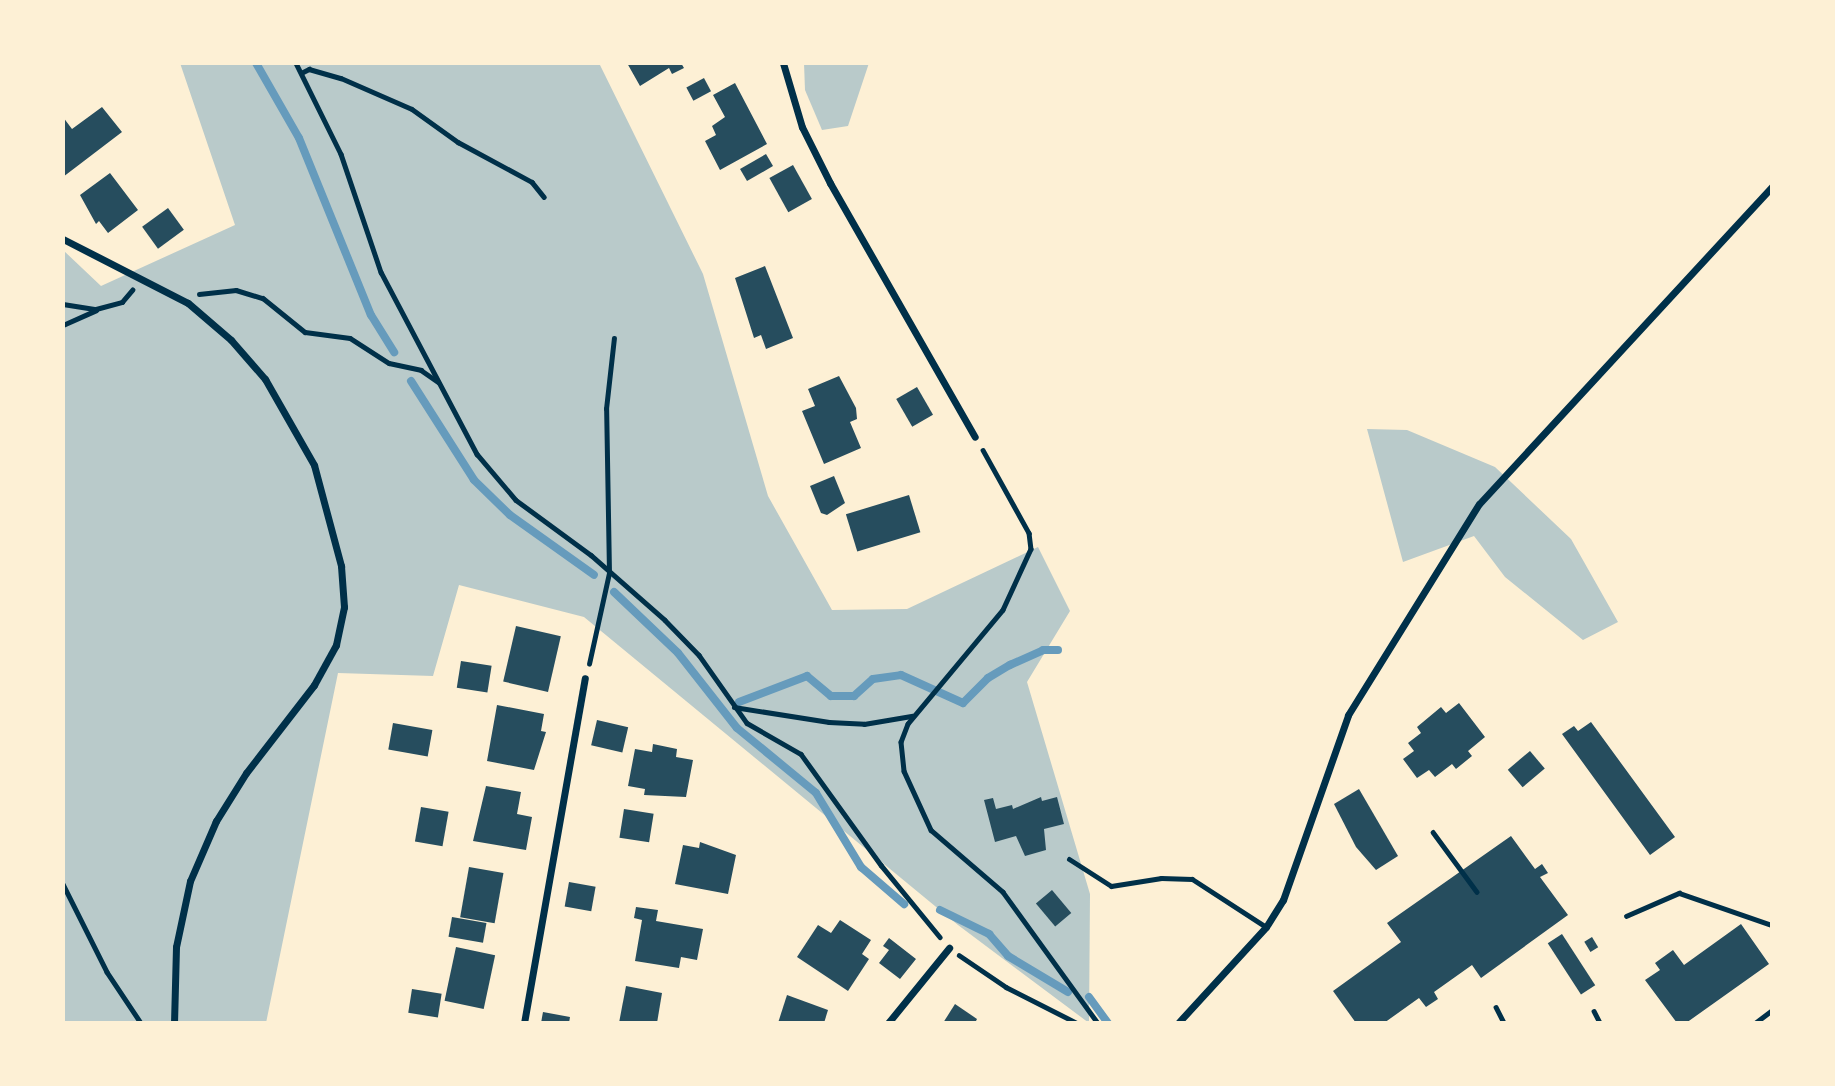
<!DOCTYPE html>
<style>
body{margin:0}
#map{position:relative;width:1835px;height:1086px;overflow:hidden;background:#fdf0d5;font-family:Helvetica,sans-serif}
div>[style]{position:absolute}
.green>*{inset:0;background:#b9caca}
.stream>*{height:8px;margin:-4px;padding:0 4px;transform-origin:4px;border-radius:4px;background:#669bbc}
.building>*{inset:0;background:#264d5e;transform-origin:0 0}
.path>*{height:4.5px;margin:-2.25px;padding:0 2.25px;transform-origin:2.25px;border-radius:2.25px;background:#003049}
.service>*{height:5px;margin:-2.5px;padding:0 2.5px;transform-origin:2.5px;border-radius:2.5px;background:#003049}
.minor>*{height:7px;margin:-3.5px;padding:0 3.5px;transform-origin:3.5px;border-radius:3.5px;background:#003049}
span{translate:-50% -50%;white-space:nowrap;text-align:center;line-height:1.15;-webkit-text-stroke:5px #fdf0d5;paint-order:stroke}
.frame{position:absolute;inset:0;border:65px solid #fdf0d5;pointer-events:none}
</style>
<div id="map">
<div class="green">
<div style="clip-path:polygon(180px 63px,599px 63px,703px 274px,768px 496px,832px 610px,907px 609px,1038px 547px,1070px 611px,1027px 682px,1090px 894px,1089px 1023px,958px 925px,584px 617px,459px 585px,433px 676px,338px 673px,266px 1023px,63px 1023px,63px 250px,101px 286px,235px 225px)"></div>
<div style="clip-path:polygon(804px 63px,869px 63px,848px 126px,822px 130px,805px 90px)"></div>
<div style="clip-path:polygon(1367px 429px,1407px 430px,1495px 467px,1571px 539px,1618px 622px,1583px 640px,1505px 577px,1474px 536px,1403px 562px)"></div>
</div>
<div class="stream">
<div style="left:256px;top:63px;width:86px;rotate:60.2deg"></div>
<div style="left:299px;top:138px;width:191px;rotate:67.9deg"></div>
<div style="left:371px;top:315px;width:44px;rotate:58.1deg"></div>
<div style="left:411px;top:381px;width:117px;rotate:57.5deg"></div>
<div style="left:474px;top:480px;width:50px;rotate:44.2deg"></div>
<div style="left:510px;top:515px;width:103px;rotate:35.5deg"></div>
<div style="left:614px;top:592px;width:88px;rotate:43.6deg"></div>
<div style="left:678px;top:653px;width:95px;rotate:51.8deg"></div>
<div style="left:737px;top:728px;width:102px;rotate:39.4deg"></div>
<div style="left:816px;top:793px;width:87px;rotate:58.7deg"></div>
<div style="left:861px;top:867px;width:57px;rotate:40.7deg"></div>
<div style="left:739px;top:702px;width:73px;rotate:-20.9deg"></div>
<div style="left:807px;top:676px;width:31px;rotate:40deg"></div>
<div style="left:831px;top:696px;width:23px"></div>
<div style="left:854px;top:696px;width:25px;rotate:-42deg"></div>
<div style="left:873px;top:679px;width:28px;rotate:-8deg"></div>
<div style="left:901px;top:675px;width:68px;rotate:24.3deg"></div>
<div style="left:963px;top:703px;width:35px;rotate:-45deg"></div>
<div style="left:988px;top:678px;width:26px;rotate:-31deg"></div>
<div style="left:1010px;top:665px;width:36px;rotate:-24deg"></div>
<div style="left:1043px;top:650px;width:15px"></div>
<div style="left:940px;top:910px;width:55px;rotate:26.1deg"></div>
<div style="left:989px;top:934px;width:29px;rotate:49deg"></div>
<div style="left:1008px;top:956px;width:70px;rotate:31deg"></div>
<div style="left:1089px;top:997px;width:32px;rotate:54deg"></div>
</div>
<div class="building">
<div style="clip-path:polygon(627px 63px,681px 63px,684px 68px,672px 74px,669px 68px,640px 86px)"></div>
<div style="left:704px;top:78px;width:15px;height:20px;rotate:62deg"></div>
<div style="clip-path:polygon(735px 83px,767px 144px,720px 170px,705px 141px,716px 135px,712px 126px,725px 117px,713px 95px)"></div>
<div style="clip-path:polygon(102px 107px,122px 132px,63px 177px,63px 117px,72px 129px)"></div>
<div style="left:766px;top:154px;width:14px;height:30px;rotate:60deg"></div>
<div style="left:793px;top:165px;width:39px;height:27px;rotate:61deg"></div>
<div style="clip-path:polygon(110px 173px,138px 210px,108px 233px,99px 221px,96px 224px,80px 195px)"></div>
<div style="left:168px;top:208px;width:27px;height:32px;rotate:54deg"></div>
<div style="clip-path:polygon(765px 266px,793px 338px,766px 349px,761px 335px,754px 338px,735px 278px)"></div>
<div style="clip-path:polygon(839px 376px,856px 408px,857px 419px,850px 422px,861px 448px,824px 464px,802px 411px,815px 406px,808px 389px)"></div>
<div style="left:917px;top:387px;width:32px;height:24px;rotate:60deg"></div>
<div style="clip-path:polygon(834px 476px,845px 503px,827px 515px,821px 513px,810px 486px)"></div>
<div style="left:909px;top:495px;width:39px;height:66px;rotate:73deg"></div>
<div style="left:516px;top:626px;width:46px;height:57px;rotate:13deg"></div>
<div style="left:461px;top:661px;width:31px;height:27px;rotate:9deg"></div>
<div style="clip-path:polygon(1459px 703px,1485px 737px,1468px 751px,1472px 756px,1456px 769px,1452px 764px,1435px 777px,1429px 770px,1417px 778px,1403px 759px,1414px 751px,1408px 743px,1421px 733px,1417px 727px,1441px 707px,1446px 713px)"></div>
<div style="clip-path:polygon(497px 705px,544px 714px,541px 731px,546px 732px,534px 770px,487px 761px)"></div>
<div style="left:597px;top:720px;width:32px;height:26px;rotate:13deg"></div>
<div style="clip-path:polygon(1591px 722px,1675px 837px,1650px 855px,1562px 734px,1574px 726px,1578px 731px)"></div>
<div style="left:393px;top:723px;width:40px;height:27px;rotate:10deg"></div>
<div style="clip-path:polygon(653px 744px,677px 749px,676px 757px,693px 760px,686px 797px,644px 795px,645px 789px,628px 786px,635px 749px,652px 752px)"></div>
<div style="left:1530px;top:751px;width:23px;height:29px;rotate:50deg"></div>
<div style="clip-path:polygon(486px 786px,521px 792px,517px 814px,532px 817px,526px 850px,473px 841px)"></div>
<div style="clip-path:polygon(1359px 789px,1398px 856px,1376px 870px,1356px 847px,1334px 804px)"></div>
<div style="clip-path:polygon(1041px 797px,1042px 801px,1057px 797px,1064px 824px,1044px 829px,1046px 850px,1025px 856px,1016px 836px,995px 842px,984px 800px,993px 798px,996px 809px,1012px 805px,1013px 809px)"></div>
<div style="left:421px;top:807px;width:28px;height:35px;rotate:10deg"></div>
<div style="left:624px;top:809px;width:30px;height:29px;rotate:9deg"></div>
<div style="clip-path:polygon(1511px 836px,1535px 869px,1542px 864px,1548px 873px,1540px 877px,1568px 915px,1481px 978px,1472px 965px,1434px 992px,1438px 999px,1426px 1007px,1419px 998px,1384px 1023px,1356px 1023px,1333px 991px,1401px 942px,1387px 923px)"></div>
<div style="clip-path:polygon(700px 842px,736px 855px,728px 894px,675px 884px,683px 845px,699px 848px)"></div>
<div style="left:469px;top:867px;width:35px;height:51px;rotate:10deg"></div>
<div style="left:569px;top:882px;width:27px;height:25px;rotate:10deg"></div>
<div style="left:1052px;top:890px;width:30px;height:21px;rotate:50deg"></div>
<div style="clip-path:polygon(636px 907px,658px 910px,656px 921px,703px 929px,697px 960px,681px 957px,679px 968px,635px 961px,642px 920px,634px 918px)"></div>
<div style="left:452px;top:917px;width:35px;height:20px;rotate:10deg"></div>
<div style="clip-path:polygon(840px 920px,871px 940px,862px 954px,869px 959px,848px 991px,797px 957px,818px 925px,831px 933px)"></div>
<div style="clip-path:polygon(1741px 924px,1769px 964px,1686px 1023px,1677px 1023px,1645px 980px,1660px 970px,1655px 963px,1673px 950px,1684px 965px)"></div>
<div style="left:1562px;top:934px;width:61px;height:17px;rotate:57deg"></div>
<div style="left:1592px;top:937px;width:12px;height:9px;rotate:59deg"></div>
<div style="clip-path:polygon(889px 938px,916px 959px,900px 979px,879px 963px,889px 950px,883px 946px)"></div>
<div style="left:456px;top:947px;width:40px;height:55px;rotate:12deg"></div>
<div style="clip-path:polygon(626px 986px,662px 993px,657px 1023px,619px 1023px)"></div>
<div style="left:412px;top:989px;width:30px;height:24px;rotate:9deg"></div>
<div style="clip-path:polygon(787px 995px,828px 1010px,824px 1023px,778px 1023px)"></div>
<div style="clip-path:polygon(955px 1004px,977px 1019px,975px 1023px,943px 1023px)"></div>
<div style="clip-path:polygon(543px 1012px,570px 1017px,569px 1023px,541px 1023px)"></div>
</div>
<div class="path">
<div style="left:296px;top:63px;width:102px;rotate:63.7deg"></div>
<div style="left:341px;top:154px;width:125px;rotate:71.3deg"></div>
<div style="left:381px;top:272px;width:206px;rotate:62.2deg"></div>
<div style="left:477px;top:454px;width:60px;rotate:49.7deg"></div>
<div style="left:516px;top:500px;width:93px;rotate:36.3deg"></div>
<div style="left:591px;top:555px;width:98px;rotate:41.3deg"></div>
<div style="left:665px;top:620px;width:49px;rotate:45.8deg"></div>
<div style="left:699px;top:655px;width:83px;rotate:54.8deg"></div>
<div style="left:747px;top:723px;width:62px;rotate:29.9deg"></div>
<div style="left:801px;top:754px;width:137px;rotate:54.2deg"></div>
<div style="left:881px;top:865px;width:93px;rotate:50.7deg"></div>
<div style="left:301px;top:73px;width:9px;rotate:-27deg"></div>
<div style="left:309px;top:69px;width:33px;rotate:16deg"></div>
<div style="left:341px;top:78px;width:77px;rotate:23.6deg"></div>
<div style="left:412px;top:109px;width:57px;rotate:35.7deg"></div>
<div style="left:458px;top:142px;width:84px;rotate:28.4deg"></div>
<div style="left:532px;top:182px;width:19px;rotate:51deg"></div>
<div style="left:199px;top:294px;width:37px;rotate:-6deg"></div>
<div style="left:236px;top:290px;width:28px;rotate:17deg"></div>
<div style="left:263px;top:298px;width:54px;rotate:39deg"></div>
<div style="left:305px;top:332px;width:45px;rotate:7.6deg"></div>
<div style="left:350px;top:338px;width:46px;rotate:32.7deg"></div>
<div style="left:389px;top:363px;width:33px;rotate:12deg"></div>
<div style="left:421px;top:370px;width:21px;rotate:35deg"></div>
<div style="left:63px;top:304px;width:33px;rotate:9deg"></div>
<div style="left:96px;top:309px;width:27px;rotate:-15deg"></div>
<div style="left:122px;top:302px;width:16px;rotate:-50deg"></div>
<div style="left:63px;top:325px;width:36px;rotate:-24deg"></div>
<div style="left:983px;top:450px;width:95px;rotate:61deg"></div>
<div style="left:1029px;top:533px;width:16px;rotate:83deg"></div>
<div style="left:1031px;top:549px;width:67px;rotate:114.7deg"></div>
<div style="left:1003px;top:610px;width:148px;rotate:129.8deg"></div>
<div style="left:908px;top:724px;width:19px;rotate:111deg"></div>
<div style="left:901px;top:742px;width:29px;rotate:84deg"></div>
<div style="left:904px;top:771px;width:65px;rotate:65.4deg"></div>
<div style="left:931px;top:830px;width:95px;rotate:40.7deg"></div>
<div style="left:1003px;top:892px;width:162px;rotate:54.1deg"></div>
<div style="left:589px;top:664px;width:93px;rotate:-77.6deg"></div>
<div style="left:609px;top:573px;width:164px;rotate:-91deg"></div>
<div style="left:606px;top:409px;width:71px;rotate:-83.6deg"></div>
<div style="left:734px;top:707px;width:96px;rotate:9deg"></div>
<div style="left:829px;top:722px;width:35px;rotate:3deg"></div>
<div style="left:864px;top:724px;width:49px;rotate:-9.5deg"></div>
<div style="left:1433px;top:832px;width:74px;rotate:53.7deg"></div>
<div style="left:63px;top:884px;width:98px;rotate:63.4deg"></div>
<div style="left:107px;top:972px;width:61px;rotate:56.3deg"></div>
<div style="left:1626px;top:916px;width:58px;rotate:-23.5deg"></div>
<div style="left:1679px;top:893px;width:98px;rotate:19deg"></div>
<div style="left:959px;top:955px;width:57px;rotate:34.2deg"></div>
<div style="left:1006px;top:987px;width:80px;rotate:26.9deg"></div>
<div style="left:1496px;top:1007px;width:18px;rotate:63deg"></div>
<div style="left:1594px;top:1011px;width:13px;rotate:63deg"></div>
<div style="left:1755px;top:1023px;width:21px;rotate:-37deg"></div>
</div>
<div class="service">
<div style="left:1069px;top:859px;width:50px;rotate:32.7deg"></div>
<div style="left:1111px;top:886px;width:51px;rotate:-9.1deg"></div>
<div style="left:1161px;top:878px;width:31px;rotate:2deg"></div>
<div style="left:1192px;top:879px;width:88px;rotate:33deg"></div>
</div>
<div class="minor">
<div style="left:783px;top:63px;width:67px;rotate:73.5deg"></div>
<div style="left:802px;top:127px;width:63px;rotate:63.4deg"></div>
<div style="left:830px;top:183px;width:292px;rotate:60.3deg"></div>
<div style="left:63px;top:239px;width:140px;rotate:27.1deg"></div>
<div style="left:188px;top:303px;width:57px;rotate:40.7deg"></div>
<div style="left:231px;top:340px;width:52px;rotate:48.9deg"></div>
<div style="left:265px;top:379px;width:99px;rotate:60.3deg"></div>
<div style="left:314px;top:465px;width:105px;rotate:75deg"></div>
<div style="left:341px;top:566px;width:41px;rotate:85.8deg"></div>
<div style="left:344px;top:607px;width:39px;rotate:102deg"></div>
<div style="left:336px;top:645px;width:46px;rotate:118.8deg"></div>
<div style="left:314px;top:685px;width:111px;rotate:127.7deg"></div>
<div style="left:246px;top:773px;width:57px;rotate:122deg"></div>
<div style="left:216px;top:821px;width:65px;rotate:113.4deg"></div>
<div style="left:190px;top:881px;width:67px;rotate:102deg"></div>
<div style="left:176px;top:947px;width:76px;rotate:91.5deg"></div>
<div style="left:524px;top:1023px;width:350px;rotate:-80deg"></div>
<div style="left:888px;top:1023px;width:97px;rotate:-50.9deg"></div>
<div style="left:1178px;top:1023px;width:130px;rotate:-47.5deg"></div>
<div style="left:1266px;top:927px;width:32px;rotate:-58deg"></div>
<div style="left:1283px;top:900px;width:196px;rotate:-70.6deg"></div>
<div style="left:1348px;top:715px;width:248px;rotate:-58.2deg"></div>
<div style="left:1479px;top:504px;width:432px;rotate:-47.3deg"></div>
</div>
<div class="frame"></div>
</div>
